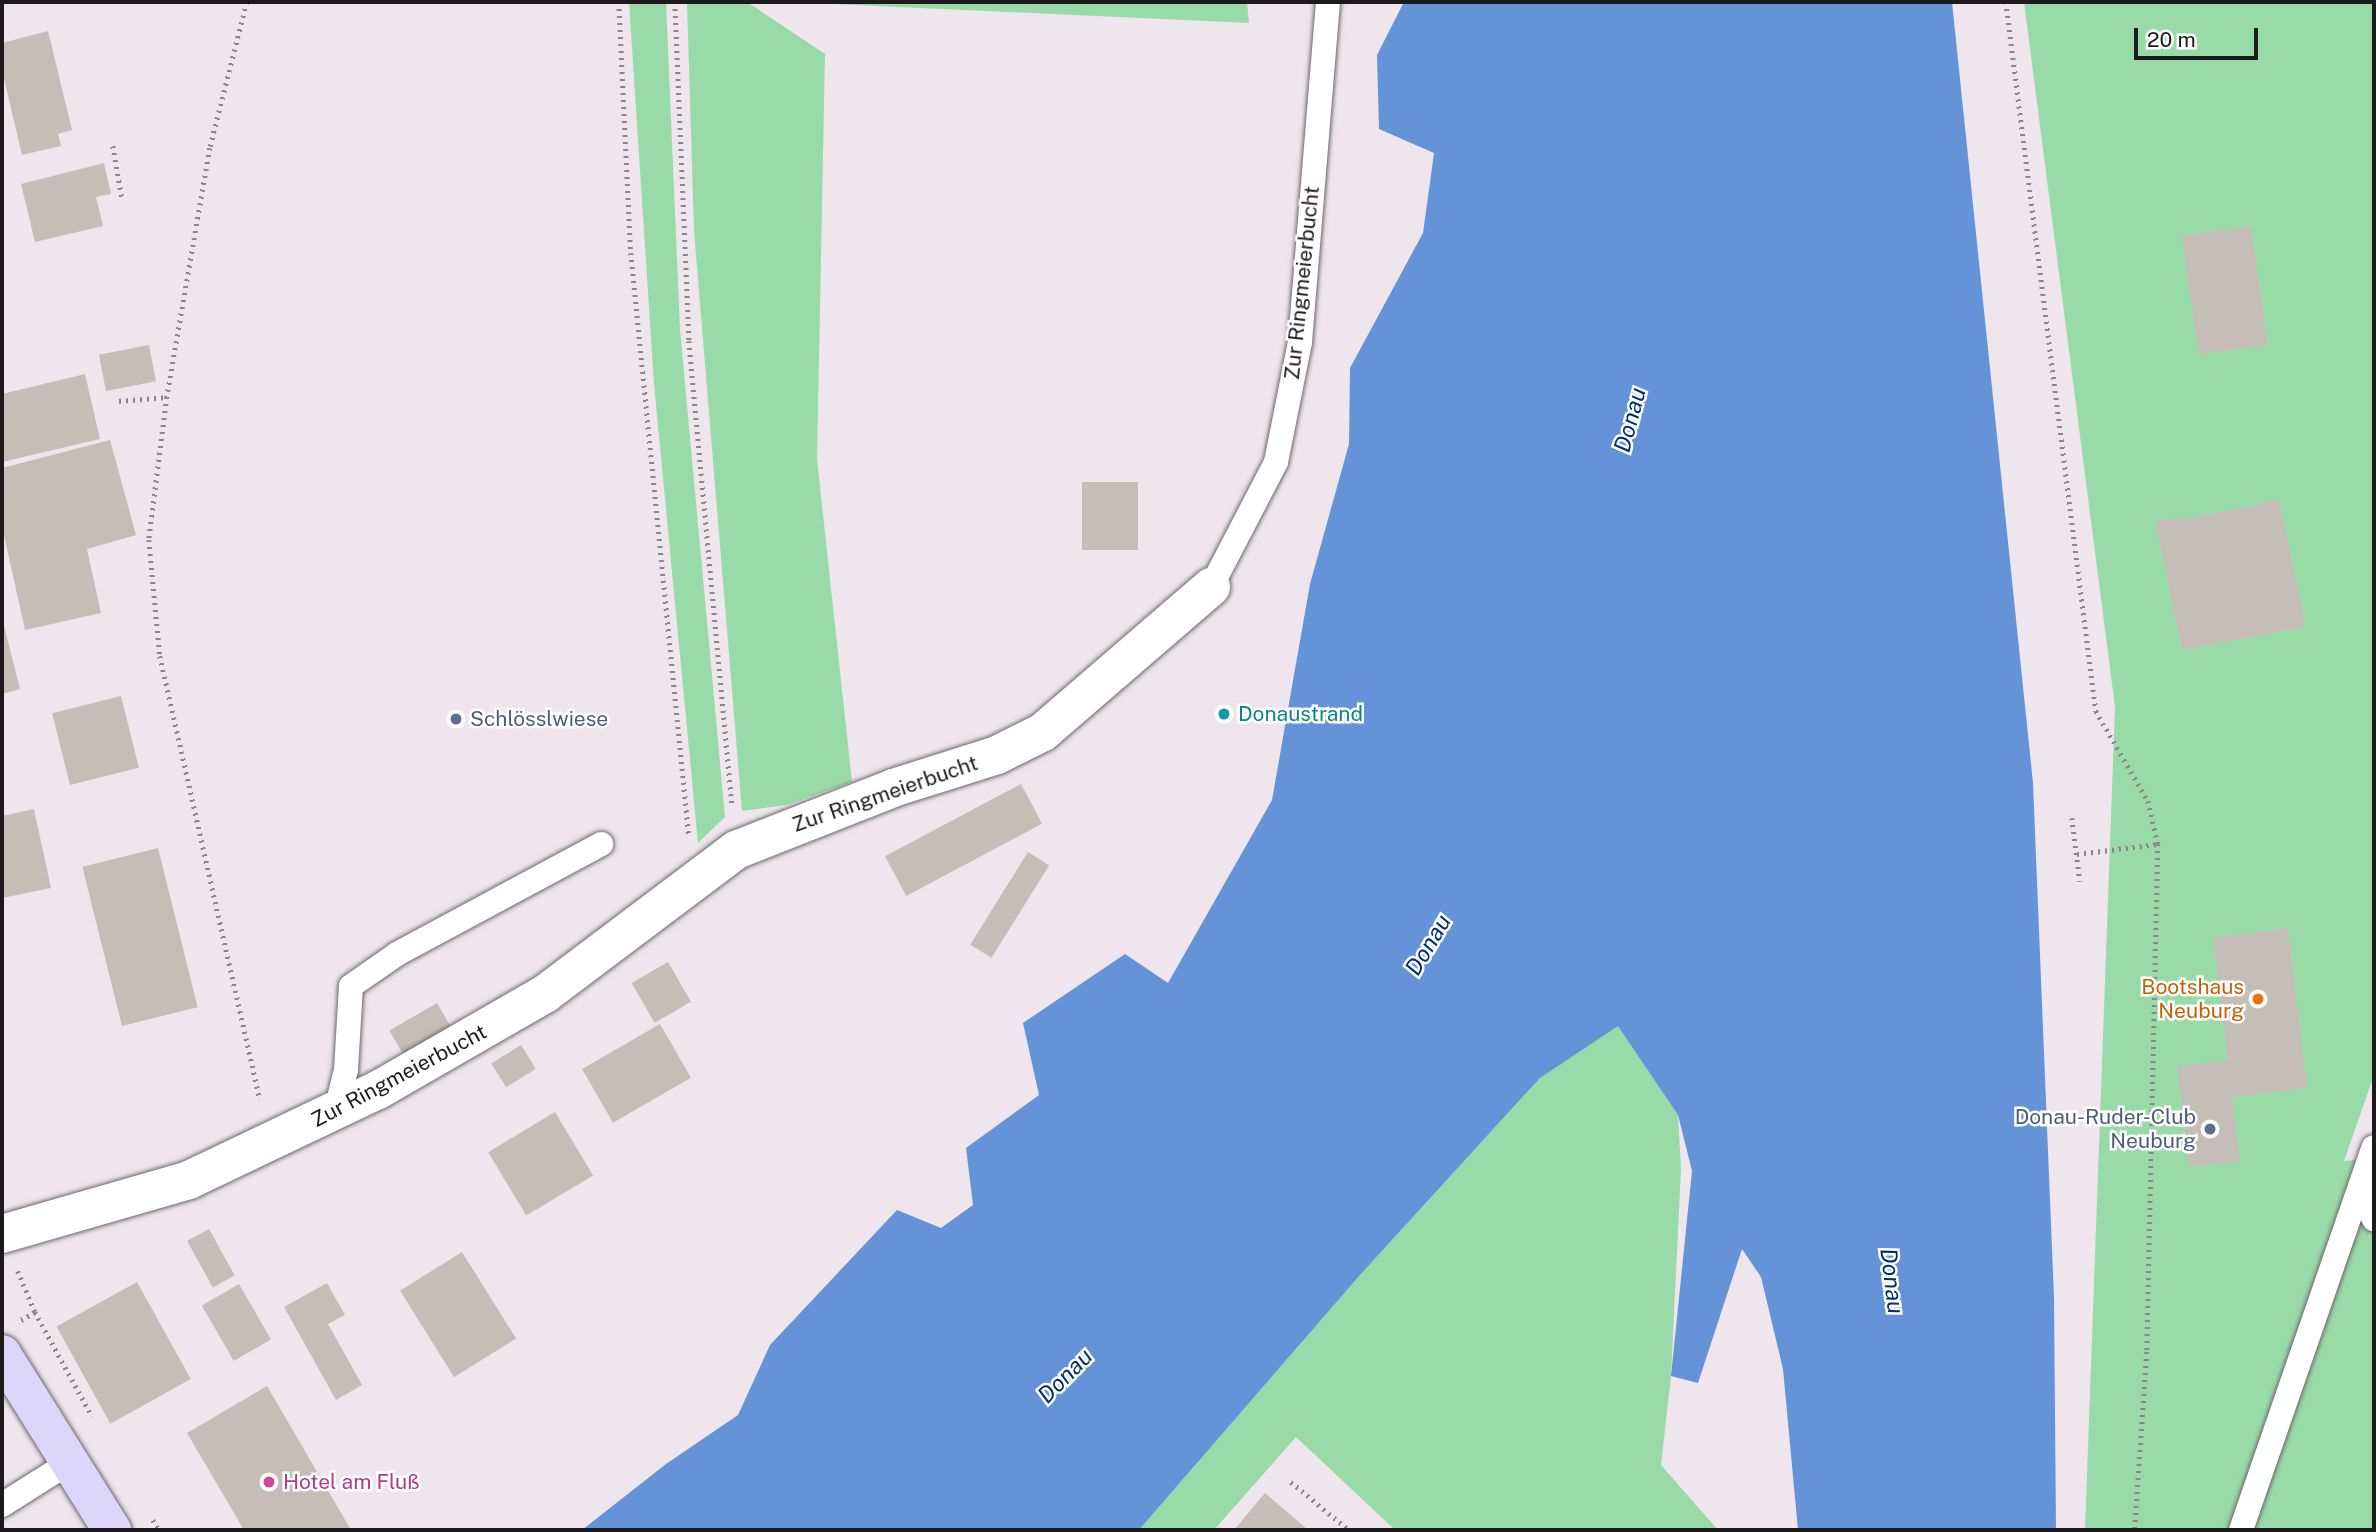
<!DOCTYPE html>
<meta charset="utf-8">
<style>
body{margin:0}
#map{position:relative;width:2376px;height:1532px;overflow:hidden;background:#eee5ed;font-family:"Public Sans",sans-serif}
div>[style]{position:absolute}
.green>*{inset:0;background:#99dba8}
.water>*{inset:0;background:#6493d8}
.building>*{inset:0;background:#c5beb6;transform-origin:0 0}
.path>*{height:4.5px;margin-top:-2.25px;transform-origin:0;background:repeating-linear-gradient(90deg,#8b858a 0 2px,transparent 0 7px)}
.roads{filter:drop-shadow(0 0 2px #6e676e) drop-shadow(0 0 2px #6e676e)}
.lane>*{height:24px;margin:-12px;padding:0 12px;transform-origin:12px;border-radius:12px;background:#fff}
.street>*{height:38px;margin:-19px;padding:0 19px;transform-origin:19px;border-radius:19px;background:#fff}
.secondary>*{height:38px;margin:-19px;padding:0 19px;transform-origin:19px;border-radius:19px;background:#dcd6fa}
.dots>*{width:19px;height:19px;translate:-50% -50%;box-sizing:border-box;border:4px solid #fff;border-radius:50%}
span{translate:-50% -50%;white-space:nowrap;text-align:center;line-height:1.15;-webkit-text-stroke:5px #fff;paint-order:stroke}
.street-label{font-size:21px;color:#1d1a1d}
.culture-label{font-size:21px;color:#0d838f}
.left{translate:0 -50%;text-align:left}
.service-label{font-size:21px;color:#4e5e75}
.right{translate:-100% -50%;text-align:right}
.food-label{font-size:21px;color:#c56008}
.hotel-label{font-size:21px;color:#b23c85}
.water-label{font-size:23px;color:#002f6c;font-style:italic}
.frame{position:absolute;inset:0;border:4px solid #1d1a1d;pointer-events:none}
.scale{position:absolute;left:2134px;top:28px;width:124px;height:32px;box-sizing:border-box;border:4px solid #1d1a1d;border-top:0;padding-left:9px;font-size:21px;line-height:24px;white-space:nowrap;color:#1d1a1d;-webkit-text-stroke:5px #fff;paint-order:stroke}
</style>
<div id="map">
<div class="green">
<div style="clip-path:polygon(629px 2px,666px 2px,680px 329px,725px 817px,698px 843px,654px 384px)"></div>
<div style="clip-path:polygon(687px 2px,747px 2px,825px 54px,817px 459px,852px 782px,786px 805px,742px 811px,694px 231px)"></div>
<div style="clip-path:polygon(789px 2px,1247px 2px,1249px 23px)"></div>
<div style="clip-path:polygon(2024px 2px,2374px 2px,2374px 1075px,2344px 1161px,2374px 1158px,2374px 1530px,2085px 1530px,2115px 707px)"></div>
<div style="clip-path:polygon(1618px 1025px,1678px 1115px,1681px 1169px,1671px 1376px,1661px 1465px,1718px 1530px,1395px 1530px,1296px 1437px,1214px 1530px,1139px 1530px,1360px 1275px,1540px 1078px)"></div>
</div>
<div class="water">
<div style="clip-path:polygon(1404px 2px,1952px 2px,2033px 783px,2054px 1298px,2056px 1530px,1798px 1530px,1783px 1369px,1761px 1277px,1742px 1249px,1698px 1383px,1671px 1376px,1692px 1171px,1678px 1115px,1618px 1026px,1540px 1078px,1360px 1275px,1139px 1530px,582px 1530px,666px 1464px,738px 1415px,770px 1345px,897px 1210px,941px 1228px,973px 1205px,966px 1148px,1039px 1095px,1023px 1023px,1125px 954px,1168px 983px,1272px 800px,1310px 584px,1349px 444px,1350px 368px,1423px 233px,1434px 153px,1379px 129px,1377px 55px)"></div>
</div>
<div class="building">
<div style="clip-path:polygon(48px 31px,72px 130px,58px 134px,61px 146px,22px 155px,2px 70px,2px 43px)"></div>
<div style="clip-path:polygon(104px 163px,111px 194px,96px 197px,103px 226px,35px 242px,21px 184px)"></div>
<div style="left:2251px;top:226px;width:120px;height:70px;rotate:82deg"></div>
<div style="left:149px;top:345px;width:37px;height:51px;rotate:79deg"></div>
<div style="clip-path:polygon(85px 374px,100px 439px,2px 462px,2px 394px)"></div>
<div style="clip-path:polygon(110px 440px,136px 535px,87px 549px,101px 613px,25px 630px,2px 526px,2px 468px)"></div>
<div style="left:1082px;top:482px;width:56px;height:68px"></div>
<div style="clip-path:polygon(2279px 500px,2306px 627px,2182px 650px,2155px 520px,2195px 517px)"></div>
<div style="clip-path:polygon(2px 618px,20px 689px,2px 694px)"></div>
<div style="left:121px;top:696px;width:74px;height:71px;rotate:76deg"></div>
<div style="left:1021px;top:784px;width:45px;height:154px;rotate:62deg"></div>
<div style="clip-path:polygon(34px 809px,51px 888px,2px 898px,2px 816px)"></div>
<div style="left:158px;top:848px;width:164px;height:78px;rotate:76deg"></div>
<div style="left:1028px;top:852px;width:25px;height:109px;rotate:32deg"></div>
<div style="clip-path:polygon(2288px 928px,2307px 1088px,2232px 1097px,2240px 1161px,2189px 1167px,2177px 1066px,2228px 1060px,2213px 937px)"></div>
<div style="left:668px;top:962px;width:46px;height:42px;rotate:60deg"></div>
<div style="left:437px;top:1003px;width:34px;height:55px;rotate:60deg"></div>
<div style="left:660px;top:1024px;width:62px;height:90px;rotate:60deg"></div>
<div style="left:521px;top:1045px;width:28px;height:35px;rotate:58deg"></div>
<div style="left:555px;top:1112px;width:74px;height:78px;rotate:59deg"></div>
<div style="left:209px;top:1229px;width:53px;height:25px;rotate:61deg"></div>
<div style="left:462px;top:1252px;width:102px;height:73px;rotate:58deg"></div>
<div style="left:137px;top:1282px;width:111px;height:92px;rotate:61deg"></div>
<div style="clip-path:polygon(327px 1283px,345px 1315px,328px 1324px,362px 1385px,336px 1400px,284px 1307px)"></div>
<div style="left:239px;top:1284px;width:64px;height:43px;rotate:60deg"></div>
<div style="clip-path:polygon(267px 1386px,351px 1530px,244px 1530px,187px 1433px)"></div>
<div style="clip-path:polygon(1265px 1493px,1308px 1530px,1234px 1530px)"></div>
</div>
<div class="path">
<div style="left:247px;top:2px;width:151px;rotate:104.2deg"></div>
<div style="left:210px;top:148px;width:253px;rotate:99.8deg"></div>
<div style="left:167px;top:397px;width:144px;rotate:97.2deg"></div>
<div style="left:149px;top:540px;width:117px;rotate:84.6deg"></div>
<div style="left:160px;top:656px;width:455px;rotate:77.3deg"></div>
<div style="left:619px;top:2px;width:251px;rotate:87.3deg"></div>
<div style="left:631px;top:253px;width:586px;rotate:84.32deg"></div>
<div style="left:675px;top:2px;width:339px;rotate:87.6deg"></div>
<div style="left:689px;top:341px;width:468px;rotate:84.7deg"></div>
<div style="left:2006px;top:2px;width:715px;rotate:82.77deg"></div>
<div style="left:2096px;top:711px;width:104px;rotate:60deg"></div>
<div style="left:2148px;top:801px;width:44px;rotate:76.9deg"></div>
<div style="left:2158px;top:844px;width:508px;rotate:91.24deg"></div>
<div style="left:2147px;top:1352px;width:178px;rotate:93.9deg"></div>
<div style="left:113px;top:146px;width:53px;rotate:80.2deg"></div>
<div style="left:119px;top:401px;width:48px;rotate:-4.8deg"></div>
<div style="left:2072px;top:818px;width:64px;rotate:82.8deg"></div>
<div style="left:2077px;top:854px;width:82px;rotate:-7deg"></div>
<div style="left:18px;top:1271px;width:44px;rotate:67.5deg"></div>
<div style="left:35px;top:1312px;width:119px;rotate:61.3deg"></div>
<div style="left:21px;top:1320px;width:16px;rotate:-30deg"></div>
<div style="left:1291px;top:1482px;width:75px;rotate:39.6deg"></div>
<div style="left:153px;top:1520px;width:12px;rotate:59deg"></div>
</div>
<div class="roads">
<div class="lane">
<div style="left:1211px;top:587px;width:141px;rotate:-62.5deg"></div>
<div style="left:1276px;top:462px;width:122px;rotate:-78.7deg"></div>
<div style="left:1300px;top:342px;width:341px;rotate:-85.3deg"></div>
<div style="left:336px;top:1110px;width:41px;rotate:-76deg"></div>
<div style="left:346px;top:1070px;width:84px;rotate:-86.6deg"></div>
<div style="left:351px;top:986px;width:56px;rotate:-34.8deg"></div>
<div style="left:397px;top:954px;width:232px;rotate:-28.3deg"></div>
<div style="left:2359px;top:1191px;width:32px;rotate:62deg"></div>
<div style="left:2px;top:1505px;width:77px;rotate:-32.2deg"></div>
<div style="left:2241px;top:1530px;width:405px;rotate:-70.9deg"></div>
</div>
<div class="street">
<div style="left:2px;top:1234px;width:195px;rotate:-16.1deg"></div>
<div style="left:189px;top:1180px;width:209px;rotate:-25.5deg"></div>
<div style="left:378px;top:1090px;width:193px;rotate:-29.9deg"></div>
<div style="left:545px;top:994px;width:239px;rotate:-37deg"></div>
<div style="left:736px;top:850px;width:169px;rotate:-21.5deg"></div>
<div style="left:893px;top:788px;width:109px;rotate:-17.6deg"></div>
<div style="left:997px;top:755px;width:51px;rotate:-26.6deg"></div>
<div style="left:1043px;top:732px;width:222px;rotate:-40.8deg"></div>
</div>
<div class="secondary">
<div style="left:2px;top:1354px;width:208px;rotate:58deg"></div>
</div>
</div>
<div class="dots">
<div style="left:1224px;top:714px;background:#0f9aa8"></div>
<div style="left:456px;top:719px;background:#5c6f8a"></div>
<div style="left:2258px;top:999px;background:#e8710a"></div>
<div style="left:2210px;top:1129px;background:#5c6f8a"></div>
<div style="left:269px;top:1482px;background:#d1479c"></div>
</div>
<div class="street-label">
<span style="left:1302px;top:283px;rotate:-84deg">Zur Ringmeierbucht</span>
<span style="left:885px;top:794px;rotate:-19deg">Zur Ringmeierbucht</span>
<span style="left:399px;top:1076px;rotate:-28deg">Zur Ringmeierbucht</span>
</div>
<div class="culture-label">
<span class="left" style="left:1238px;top:714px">Donaustrand</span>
</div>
<div class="service-label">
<span class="left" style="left:470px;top:719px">Schlösslwiese</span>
<span class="right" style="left:2196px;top:1129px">Donau-Ruder-Club<br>Neuburg</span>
</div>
<div class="food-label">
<span class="right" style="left:2244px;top:999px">Bootshaus<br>Neuburg</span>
</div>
<div class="hotel-label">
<span class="left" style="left:283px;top:1482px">Hotel am Fluß</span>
</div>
<div class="water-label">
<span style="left:1630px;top:420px;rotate:-75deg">Donau</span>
<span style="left:1428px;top:945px;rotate:-59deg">Donau</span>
<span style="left:1892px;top:1281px;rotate:83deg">Donau</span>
<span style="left:1065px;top:1376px;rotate:-45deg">Donau</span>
</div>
<div class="frame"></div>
<div class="scale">20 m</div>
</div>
